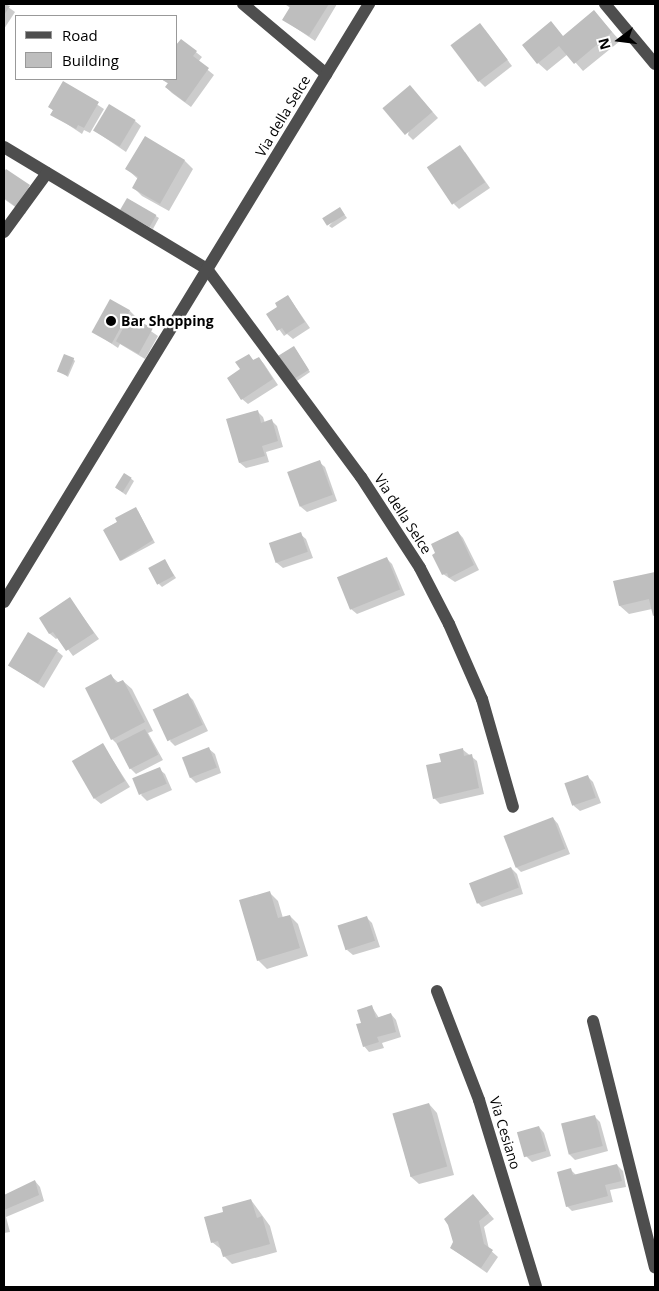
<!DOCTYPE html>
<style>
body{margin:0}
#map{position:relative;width:659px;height:1291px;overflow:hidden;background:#fff;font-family:"Open Sans",sans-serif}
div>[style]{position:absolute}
.shadow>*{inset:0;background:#0003;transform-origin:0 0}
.building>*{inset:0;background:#bebebe;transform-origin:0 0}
.minor>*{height:12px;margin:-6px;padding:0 6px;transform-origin:6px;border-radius:6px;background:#4e4e4e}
.dots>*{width:14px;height:14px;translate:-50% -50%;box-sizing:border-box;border:2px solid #fff;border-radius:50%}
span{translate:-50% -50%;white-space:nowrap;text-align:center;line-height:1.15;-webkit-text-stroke:4.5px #fff;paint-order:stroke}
.street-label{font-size:14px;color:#000}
.poi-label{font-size:14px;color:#000;font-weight:700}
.left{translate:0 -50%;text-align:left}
.frame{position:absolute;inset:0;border:5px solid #000;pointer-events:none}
.legend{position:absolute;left:15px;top:15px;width:162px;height:65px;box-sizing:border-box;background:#fff;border:1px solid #999;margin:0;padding:6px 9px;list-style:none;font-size:15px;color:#000}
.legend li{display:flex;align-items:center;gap:10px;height:25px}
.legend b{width:25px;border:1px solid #999}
.north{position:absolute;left:594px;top:15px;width:50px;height:50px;-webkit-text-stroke:4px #fff;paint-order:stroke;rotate:255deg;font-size:14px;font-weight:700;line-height:20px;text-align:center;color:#000}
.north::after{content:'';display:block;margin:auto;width:18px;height:22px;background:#000;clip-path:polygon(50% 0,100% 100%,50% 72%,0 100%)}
</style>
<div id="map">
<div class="shadow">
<div style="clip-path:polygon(4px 4px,15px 12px,4px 29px)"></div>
<div style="clip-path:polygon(286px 4px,337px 4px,315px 41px,284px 20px,290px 8px)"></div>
<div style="clip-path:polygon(594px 11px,620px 41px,583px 71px,568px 54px,547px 71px,538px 63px,563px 37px)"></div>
<div style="clip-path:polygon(485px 30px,512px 66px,485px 87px,479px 81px)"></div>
<div style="clip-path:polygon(181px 40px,202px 57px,198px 62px,214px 75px,191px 107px,172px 93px,166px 87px,169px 84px,161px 79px,176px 79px)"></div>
<div style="clip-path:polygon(64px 83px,104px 109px,90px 133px,84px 130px,82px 134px,52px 114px,54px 111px,49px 107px)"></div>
<div style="clip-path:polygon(416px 93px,438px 118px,413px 140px,408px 135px)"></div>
<div style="clip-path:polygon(135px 121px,141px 126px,126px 152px,95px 131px)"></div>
<div style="clip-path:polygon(145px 138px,185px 161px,193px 169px,169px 211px,142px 196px,134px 188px,139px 180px,127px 169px)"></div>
<div style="clip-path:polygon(465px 152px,490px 188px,459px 209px,454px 204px)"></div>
<div style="clip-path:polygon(7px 170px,34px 192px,25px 214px,4px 199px,4px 174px)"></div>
<div style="clip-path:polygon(128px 199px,159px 218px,153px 229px,124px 212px)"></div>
<div style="clip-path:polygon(342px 211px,347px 218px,332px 228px,329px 226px)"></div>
<div style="clip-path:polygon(288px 296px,310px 328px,293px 339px,287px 334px,284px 336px,268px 314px,278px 307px)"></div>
<div style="clip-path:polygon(130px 311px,135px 316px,133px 319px,158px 336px,145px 359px,120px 344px,118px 348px,94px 332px)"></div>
<div style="clip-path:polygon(296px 350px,310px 372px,297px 381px,294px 379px)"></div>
<div style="clip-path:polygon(249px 355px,254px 361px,259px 358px,264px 364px,278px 385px,248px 404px,242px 399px,242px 370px)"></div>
<div style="clip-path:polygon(73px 359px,75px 361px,68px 377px,58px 370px)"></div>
<div style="clip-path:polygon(257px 411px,263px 417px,265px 423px,272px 421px,277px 426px,283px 447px,266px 452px,269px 462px,246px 468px,240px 463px,228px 419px)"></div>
<div style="clip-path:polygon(319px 462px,325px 467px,337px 501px,307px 512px,301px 507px,289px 473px)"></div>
<div style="clip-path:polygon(125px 474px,134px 481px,126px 495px,116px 488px)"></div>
<div style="left:138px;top:511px;width:36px;height:38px;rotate:62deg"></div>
<div style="clip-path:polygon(458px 532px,463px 538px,479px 570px,455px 582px,443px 574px)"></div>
<div style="clip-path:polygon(300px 534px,306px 539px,313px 558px,283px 568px,277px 563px,271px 545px)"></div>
<div style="clip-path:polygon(386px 558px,392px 564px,405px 595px,357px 614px,351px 609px,339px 578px)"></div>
<div style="clip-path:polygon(165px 561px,176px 578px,162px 587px,159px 584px)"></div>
<div style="clip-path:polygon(655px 573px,655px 617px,652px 609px,629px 614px,620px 606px,615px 582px)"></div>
<div style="clip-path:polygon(70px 599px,99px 639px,73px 656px,59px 637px,56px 639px,50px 634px,40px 618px)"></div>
<div style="clip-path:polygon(57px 651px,63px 656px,44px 688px,10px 666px)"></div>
<div style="clip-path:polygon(111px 676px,119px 683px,123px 681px,132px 689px,153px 731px,148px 733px,163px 760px,136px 774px,131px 769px,120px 747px,112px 739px)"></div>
<div style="clip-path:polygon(188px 695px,193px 700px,208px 731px,175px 746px,170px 741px)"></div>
<div style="clip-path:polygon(103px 745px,130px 787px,101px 804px,95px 799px)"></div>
<div style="clip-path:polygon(209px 749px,215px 754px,221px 773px,196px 783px,190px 777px)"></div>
<div style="clip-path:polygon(462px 749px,477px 761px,484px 794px,440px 804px,434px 798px,442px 763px)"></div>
<div style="clip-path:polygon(159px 769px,165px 774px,172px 790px,147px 801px,141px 795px)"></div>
<div style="clip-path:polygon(588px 777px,593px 782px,601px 803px,580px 811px,574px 806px,566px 785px)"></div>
<div style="clip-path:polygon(553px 818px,558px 824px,570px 854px,521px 872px,516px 867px)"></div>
<div style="clip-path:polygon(511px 868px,517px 874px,523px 894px,482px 907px,476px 901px)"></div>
<div style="clip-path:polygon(270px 893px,278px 901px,283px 918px,290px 916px,298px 924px,308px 956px,267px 969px,258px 960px)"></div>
<div style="clip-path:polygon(367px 918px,372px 923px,380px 947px,353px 955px,347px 950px)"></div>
<div style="clip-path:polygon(372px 1007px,379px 1018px,391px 1014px,396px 1020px,401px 1037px,382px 1043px,384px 1048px,369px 1052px,364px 1046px,363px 1024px)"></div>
<div style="clip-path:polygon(429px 1104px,437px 1113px,454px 1175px,419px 1184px,410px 1176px)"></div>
<div style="clip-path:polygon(595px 1117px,600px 1122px,608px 1151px,575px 1160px,569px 1154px)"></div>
<div style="clip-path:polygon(539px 1127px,544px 1133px,551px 1156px,532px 1162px,526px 1156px)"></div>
<div style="clip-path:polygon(617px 1165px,623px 1171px,626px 1187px,610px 1190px,613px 1202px,572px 1211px,567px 1206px,571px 1170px,576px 1175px)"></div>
<div style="clip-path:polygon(35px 1181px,40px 1187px,44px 1201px,6px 1217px,10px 1232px,4px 1233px,4px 1197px)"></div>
<div style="clip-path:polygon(251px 1200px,270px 1226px,277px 1252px,232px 1264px,224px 1256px,222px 1250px,212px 1242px,224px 1213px)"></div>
<div style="clip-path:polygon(478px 1201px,494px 1219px,484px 1227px,489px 1249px,498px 1257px,487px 1273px,451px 1248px)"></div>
</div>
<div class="building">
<div style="clip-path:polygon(4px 4px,10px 6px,4px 15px)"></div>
<div style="clip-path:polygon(284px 4px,329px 4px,309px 36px,282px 20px,290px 7px)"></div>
<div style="clip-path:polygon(594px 10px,612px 32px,574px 64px,559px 46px,537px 64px,522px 45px,551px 21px,563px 36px)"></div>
<div style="left:480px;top:23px;width:46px;height:37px;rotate:53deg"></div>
<div style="clip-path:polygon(181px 39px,197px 51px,193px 56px,209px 68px,185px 102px,165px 87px,168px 83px,161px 79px,176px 79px,176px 45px)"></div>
<div style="clip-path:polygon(63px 81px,99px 102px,84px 128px,78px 125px,76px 129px,50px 115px,53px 110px,48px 107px)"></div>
<div style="left:410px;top:85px;width:35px;height:36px;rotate:50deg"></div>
<div style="left:109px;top:104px;width:31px;height:31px;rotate:31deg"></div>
<div style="clip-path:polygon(145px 136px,185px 160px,160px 204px,132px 188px,138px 177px,125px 169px)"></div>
<div style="left:460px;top:145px;width:45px;height:40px;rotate:56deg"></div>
<div style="clip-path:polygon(6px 169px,30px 185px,22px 197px,25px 199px,19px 209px,4px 198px,4px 172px)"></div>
<div style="left:127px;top:198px;width:34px;height:14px;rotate:30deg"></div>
<div style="left:340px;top:207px;width:9px;height:21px;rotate:58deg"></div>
<div style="clip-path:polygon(288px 295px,305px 322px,286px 334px,282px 328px,277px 331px,266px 314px,277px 307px,275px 303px)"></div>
<div style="left:110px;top:299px;width:23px;height:38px;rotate:29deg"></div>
<div style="left:130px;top:316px;width:26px;height:29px;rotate:29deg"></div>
<div style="left:294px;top:346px;width:28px;height:19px;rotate:58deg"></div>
<div style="left:64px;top:354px;width:11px;height:19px;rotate:22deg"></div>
<div style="clip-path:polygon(249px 354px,253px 360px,259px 357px,273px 379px,241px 400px,227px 378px,240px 369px,235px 362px)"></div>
<div style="clip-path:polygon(258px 410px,261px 423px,272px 419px,278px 441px,262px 446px,265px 456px,239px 463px,226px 419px)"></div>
<div style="left:320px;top:460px;width:37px;height:35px;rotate:70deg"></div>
<div style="left:124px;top:473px;width:9px;height:17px;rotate:32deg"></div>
<div style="clip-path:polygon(136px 507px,153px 540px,120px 561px,103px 530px,117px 522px,115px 518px)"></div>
<div style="clip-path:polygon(458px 531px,474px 565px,449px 578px,447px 573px,442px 575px,432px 555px,435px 553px,431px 544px)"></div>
<div style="left:301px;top:532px;width:21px;height:34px;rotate:71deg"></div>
<div style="left:387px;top:557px;width:35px;height:54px;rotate:68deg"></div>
<div style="left:165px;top:559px;width:19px;height:19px;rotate:62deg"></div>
<div style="clip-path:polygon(655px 572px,655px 615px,653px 616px,649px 599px,619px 606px,613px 581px)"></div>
<div style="clip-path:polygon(70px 597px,94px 633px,66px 651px,53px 632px,49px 634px,39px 618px)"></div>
<div style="left:28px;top:632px;width:35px;height:39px;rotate:31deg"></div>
<div style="clip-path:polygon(111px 674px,116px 683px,123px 680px,145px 722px,111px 740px,85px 688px)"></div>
<div style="left:188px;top:693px;width:35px;height:39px;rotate:65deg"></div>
<div style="left:145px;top:729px;width:29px;height:32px;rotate:63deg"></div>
<div style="left:103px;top:743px;width:44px;height:36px;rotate:60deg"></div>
<div style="left:209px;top:747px;width:22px;height:29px;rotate:69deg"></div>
<div style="clip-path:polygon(463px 748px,464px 756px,472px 754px,479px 788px,433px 799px,426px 765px,441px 762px,439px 754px)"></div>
<div style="left:160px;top:767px;width:18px;height:30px;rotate:68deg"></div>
<div style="left:588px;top:775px;width:24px;height:25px;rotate:71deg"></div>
<div style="left:553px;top:817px;width:34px;height:53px;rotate:69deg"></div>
<div style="left:511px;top:867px;width:22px;height:45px;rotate:69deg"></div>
<div style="clip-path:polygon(270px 891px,278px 918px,290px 915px,300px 948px,257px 961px,239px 900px)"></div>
<div style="left:367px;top:916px;width:26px;height:31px;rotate:72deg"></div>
<div style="clip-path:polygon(372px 1005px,376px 1018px,391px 1013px,396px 1032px,377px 1037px,379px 1042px,363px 1047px,356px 1024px,361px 1023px,357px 1010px)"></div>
<div style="left:429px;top:1103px;width:66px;height:38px;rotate:74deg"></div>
<div style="left:595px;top:1115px;width:32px;height:35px;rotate:76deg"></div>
<div style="left:539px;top:1126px;width:26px;height:23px;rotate:74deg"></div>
<div style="clip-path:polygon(617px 1164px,622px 1181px,605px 1185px,608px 1196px,566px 1207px,557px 1172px,571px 1168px,573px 1175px)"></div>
<div style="clip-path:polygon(35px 1180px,39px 1195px,4px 1210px,4px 1195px)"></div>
<div style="clip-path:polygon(473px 1194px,489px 1213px,479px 1221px,484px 1244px,493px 1250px,481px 1268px,450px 1248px,453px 1242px,448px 1225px,444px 1219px)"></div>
<div style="clip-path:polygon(251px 1199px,257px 1218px,262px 1216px,270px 1244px,223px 1257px,218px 1241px,211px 1243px,204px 1217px,223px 1212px,222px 1207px)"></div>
</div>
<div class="minor">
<div style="left:243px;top:4px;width:109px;rotate:40.1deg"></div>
<div style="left:605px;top:4px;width:78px;rotate:50.2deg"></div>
<div style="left:4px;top:147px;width:237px;rotate:31deg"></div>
<div style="left:207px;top:269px;width:259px;rotate:53.5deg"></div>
<div style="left:361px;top:477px;width:108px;rotate:57deg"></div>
<div style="left:420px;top:568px;width:63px;rotate:62.6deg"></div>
<div style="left:449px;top:624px;width:82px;rotate:66.3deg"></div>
<div style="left:482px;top:699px;width:112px;rotate:74deg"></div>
<div style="left:4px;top:232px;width:73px;rotate:-53.9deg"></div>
<div style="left:4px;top:602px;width:701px;rotate:-58.6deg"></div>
<div style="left:437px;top:991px;width:117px;rotate:68.9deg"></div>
<div style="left:479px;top:1100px;width:195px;rotate:73deg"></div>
<div style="left:593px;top:1021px;width:254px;rotate:75.9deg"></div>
</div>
<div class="dots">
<div style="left:111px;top:321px;background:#000"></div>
</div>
<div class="street-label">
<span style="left:283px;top:116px;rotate:-59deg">Via della Selce</span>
<span style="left:403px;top:514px;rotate:57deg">Via della Selce</span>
<span style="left:505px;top:1133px;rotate:73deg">Via Cesiano</span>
</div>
<div class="poi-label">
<span class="left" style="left:121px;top:321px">Bar Shopping</span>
</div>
<div class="frame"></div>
<ul class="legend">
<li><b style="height:6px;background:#4e4e4e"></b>Road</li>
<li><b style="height:14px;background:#bebebe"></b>Building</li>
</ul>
<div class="north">N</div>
</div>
